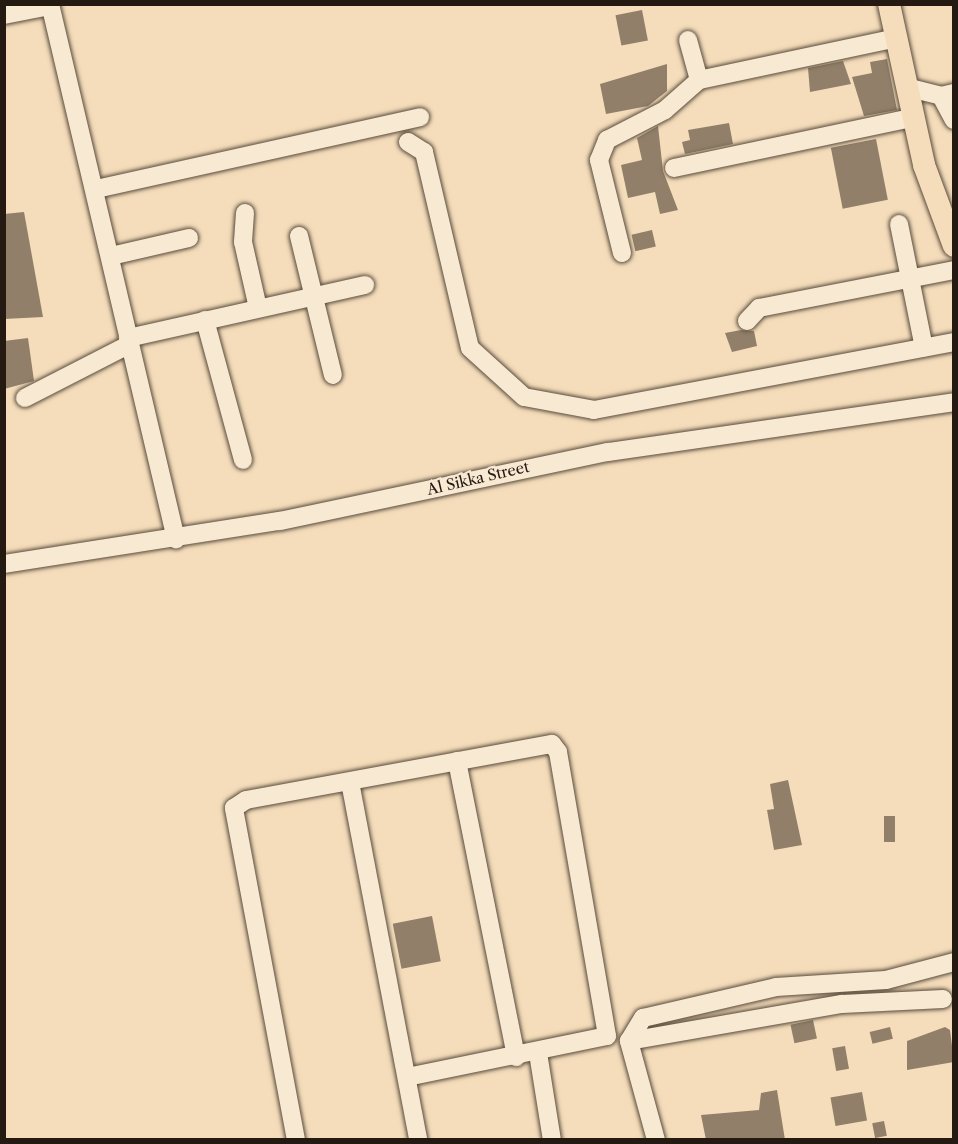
<!DOCTYPE html>
<style>
body{margin:0}
#map{position:relative;width:958px;height:1144px;overflow:hidden;background:#f5ddbb;font-family:"Libre Caslon Text",serif}
div>[style]{position:absolute}
.building>*{inset:0;background:#917f6a;transform-origin:0 0}
.roads{filter:drop-shadow(0 0 2px #594b3c) drop-shadow(0 0 2px #594b3c)}
.minor>*{height:18px;margin:-9px;padding:0 9px;transform-origin:9px;border-radius:9px;background:#f8e9d3}
.major>*{height:22px;margin:-11px;padding:0 11px;transform-origin:11px;border-radius:11px;background:#f5ddbb}
span{translate:-50% -50%;white-space:nowrap;text-align:center;line-height:1.15;-webkit-text-stroke:4.5px #f8e9d3;paint-order:stroke}
.street-label{font-size:15px;color:#251a12}
.frame{position:absolute;inset:0;border:6px solid #251a12;pointer-events:none}
</style>
<div id="map">
<div class="building">
<div style="left:642px;top:10px;width:31px;height:27px;rotate:79deg"></div>
<div style="clip-path:polygon(887px 59px,897px 110px,864px 116px,852px 77px,872px 73px,870px 62px)"></div>
<div style="clip-path:polygon(843px 61px,851px 84px,810px 92px,808px 68px)"></div>
<div style="clip-path:polygon(667px 64px,667px 91px,648px 106px,606px 114px,600px 84px)"></div>
<div style="clip-path:polygon(729px 123px,733px 144px,685px 154px,682px 142px,690px 140px,688px 130px)"></div>
<div style="clip-path:polygon(658px 126px,663px 171px,678px 210px,660px 214px,655px 192px,628px 198px,621px 165px,642px 160px,637px 138px)"></div>
<div style="left:876px;top:139px;width:62px;height:46px;rotate:79deg"></div>
<div style="clip-path:polygon(24px 212px,43px 317px,4px 319px,4px 214px)"></div>
<div style="left:652px;top:230px;width:17px;height:21px;rotate:77deg"></div>
<div style="clip-path:polygon(741px 330px,754px 331px,757px 346px,732px 352px,725px 333px)"></div>
<div style="clip-path:polygon(28px 338px,34px 381px,4px 389px,4px 341px)"></div>
<div style="clip-path:polygon(788px 780px,802px 845px,774px 850px,767px 810px,774px 809px,770px 784px)"></div>
<div style="left:884px;top:816px;width:11px;height:26px"></div>
<div style="left:432px;top:916px;width:46px;height:40px;rotate:79deg"></div>
<div style="left:813px;top:1020px;width:19px;height:23px;rotate:78deg"></div>
<div style="left:890px;top:1027px;width:12px;height:21px;rotate:76deg"></div>
<div style="clip-path:polygon(945px 1027px,950px 1030px,954px 1062px,907px 1070px,907px 1041px)"></div>
<div style="left:845px;top:1046px;width:23px;height:13px;rotate:80deg"></div>
<div style="clip-path:polygon(777px 1090px,785px 1140px,706px 1140px,701px 1115px,759px 1110px,761px 1093px)"></div>
<div style="left:862px;top:1092px;width:29px;height:32px;rotate:80deg"></div>
<div style="left:884px;top:1121px;width:15px;height:12px;rotate:79deg"></div>
</div>
<div class="roads">
<div class="minor">
<div style="left:50px;top:4px;width:550px;rotate:76.75deg"></div>
<div style="left:4px;top:15px;width:47px;rotate:-11.1deg"></div>
<div style="left:688px;top:40px;width:41px;rotate:74.6deg"></div>
<div style="left:906px;top:87px;width:36px;rotate:14deg"></div>
<div style="left:941px;top:96px;width:13px;rotate:-13deg"></div>
<div style="left:941px;top:96px;width:27px;rotate:62deg"></div>
<div style="left:408px;top:142px;width:19px;rotate:32deg"></div>
<div style="left:424px;top:152px;width:201px;rotate:76.8deg"></div>
<div style="left:470px;top:348px;width:73px;rotate:42.2deg"></div>
<div style="left:524px;top:397px;width:71px;rotate:10.5deg"></div>
<div style="left:594px;top:410px;width:366px;rotate:-10.7deg"></div>
<div style="left:674px;top:168px;width:243px;rotate:-11.9deg"></div>
<div style="left:96px;top:189px;width:332px;rotate:-12.5deg"></div>
<div style="left:245px;top:213px;width:29px;rotate:94deg"></div>
<div style="left:243px;top:242px;width:68px;rotate:77.2deg"></div>
<div style="left:899px;top:224px;width:126px;rotate:78.6deg"></div>
<div style="left:299px;top:236px;width:143px;rotate:76.3deg"></div>
<div style="left:622px;top:253px;width:96px;rotate:-103.9deg"></div>
<div style="left:599px;top:160px;width:22px;rotate:-68deg"></div>
<div style="left:607px;top:140px;width:65px;rotate:-27.3deg"></div>
<div style="left:665px;top:110px;width:45px;rotate:-41.4deg"></div>
<div style="left:699px;top:80px;width:201px;rotate:-12deg"></div>
<div style="left:111px;top:256px;width:80px;rotate:-13deg"></div>
<div style="left:205px;top:320px;width:145px;rotate:74.8deg"></div>
<div style="left:747px;top:321px;width:18px;rotate:-47deg"></div>
<div style="left:759px;top:308px;width:199px;rotate:-11deg"></div>
<div style="left:128px;top:338px;width:243px;rotate:-12.6deg"></div>
<div style="left:25px;top:398px;width:118px;rotate:-27.2deg"></div>
<div style="left:4px;top:564px;width:279px;rotate:-8.9deg"></div>
<div style="left:280px;top:521px;width:335px;rotate:-11.9deg"></div>
<div style="left:608px;top:452px;width:350px;rotate:-8.2deg"></div>
<div style="left:457px;top:761px;width:302px;rotate:78.7deg"></div>
<div style="left:350px;top:782px;width:364px;rotate:79.2deg"></div>
<div style="left:629px;top:1041px;width:216px;rotate:-9.9deg"></div>
<div style="left:842px;top:1004px;width:101px;rotate:-2.8deg"></div>
<div style="left:538px;top:1053px;width:88px;rotate:80.9deg"></div>
<div style="left:296px;top:1140px;width:338px;rotate:-100.6deg"></div>
<div style="left:234px;top:808px;width:14px;rotate:-34deg"></div>
<div style="left:246px;top:800px;width:311px;rotate:-10.4deg"></div>
<div style="left:552px;top:744px;width:10px;rotate:53deg"></div>
<div style="left:558px;top:752px;width:288px;rotate:80.2deg"></div>
<div style="left:607px;top:1036px;width:204px;rotate:168.4deg"></div>
<div style="left:656px;top:1140px;width:103px;rotate:-105.3deg"></div>
<div style="left:629px;top:1041px;width:27px;rotate:-59deg"></div>
<div style="left:643px;top:1018px;width:137px;rotate:-13.1deg"></div>
<div style="left:776px;top:987px;width:110px;rotate:-3.6deg"></div>
<div style="left:886px;top:980px;width:70px;rotate:-14.8deg"></div>
</div>
<div class="major">
<div style="left:889px;top:4px;width:165px;rotate:77.7deg"></div>
<div style="left:924px;top:165px;width:86px;rotate:69.7deg"></div>
</div>
</div>
<div class="street-label">
<span style="left:478px;top:478px;rotate:-13deg">Al Sikka Street</span>
</div>
<div class="frame"></div>
</div>
